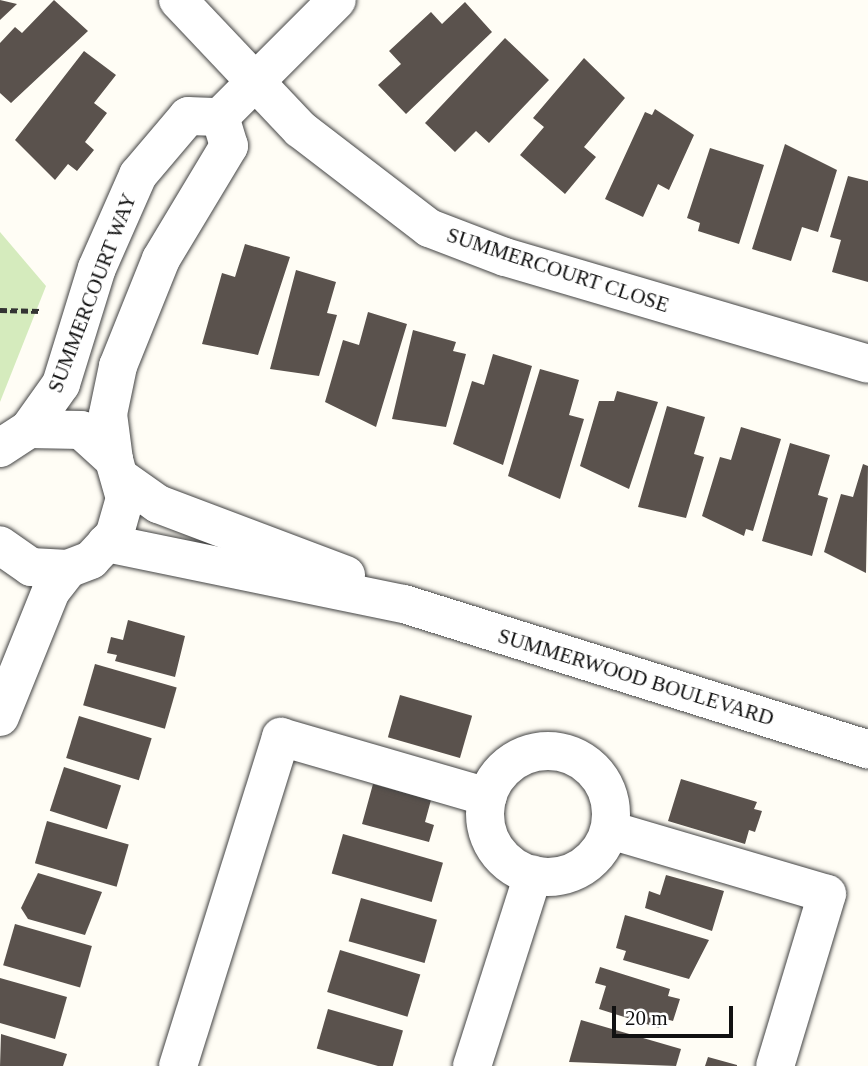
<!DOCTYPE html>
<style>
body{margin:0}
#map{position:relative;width:868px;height:1066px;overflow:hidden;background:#fffdf5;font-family:Georgia,serif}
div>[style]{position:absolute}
.green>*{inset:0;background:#d5ebbd}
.building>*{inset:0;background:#5a524d;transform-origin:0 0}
.path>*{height:4.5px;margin-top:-2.25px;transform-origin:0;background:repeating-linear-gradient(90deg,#333 0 7px,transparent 0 10.5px)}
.roads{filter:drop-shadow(0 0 2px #444) drop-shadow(0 0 2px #444)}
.minor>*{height:38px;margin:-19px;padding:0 19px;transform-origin:19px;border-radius:19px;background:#fff}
.minor>.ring{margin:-19px;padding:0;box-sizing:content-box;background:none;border:38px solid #fff;border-radius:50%}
span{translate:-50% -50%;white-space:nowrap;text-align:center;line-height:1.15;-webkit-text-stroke:7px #fff;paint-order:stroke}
.street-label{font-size:21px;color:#111}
.scale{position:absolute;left:612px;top:1006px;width:121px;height:32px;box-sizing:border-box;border:4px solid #111;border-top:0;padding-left:9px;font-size:21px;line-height:24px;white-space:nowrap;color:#111;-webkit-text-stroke:5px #fff;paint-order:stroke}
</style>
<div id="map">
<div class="green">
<div style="clip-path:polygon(0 232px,46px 286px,0 402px)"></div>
</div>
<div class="building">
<div style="clip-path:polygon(0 0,17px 4px,0 20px)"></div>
<div style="clip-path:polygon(54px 0,88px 31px,11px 103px,0 93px,0 43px,15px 27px,22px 33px)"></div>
<div style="clip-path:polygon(465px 2px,492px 32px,406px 114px,378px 85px,401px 64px,389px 51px,431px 12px,442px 24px)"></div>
<div style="clip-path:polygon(505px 38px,549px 80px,489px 143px,476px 131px,455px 152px,425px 123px)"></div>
<div style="clip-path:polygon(84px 51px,116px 75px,94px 103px,107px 113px,85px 142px,94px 150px,77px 171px,68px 164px,55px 180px,15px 140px)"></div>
<div style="clip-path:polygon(584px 58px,625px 98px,584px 147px,596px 157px,565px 194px,520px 155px,544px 127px,533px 118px)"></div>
<div style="clip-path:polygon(655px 109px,694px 135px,669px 190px,658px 184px,643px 217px,605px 199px,645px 112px,652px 115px)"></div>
<div style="clip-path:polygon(785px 144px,837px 170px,818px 232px,802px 227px,791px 261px,752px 249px)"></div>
<div style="clip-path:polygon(710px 148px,764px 165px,739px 244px,698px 231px,700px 223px,687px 218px)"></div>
<div style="clip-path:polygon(848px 176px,868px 181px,868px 282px,832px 272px,841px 240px,830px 237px)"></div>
<div style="clip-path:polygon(245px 244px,290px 257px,258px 355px,202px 344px,222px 273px,235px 277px)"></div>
<div style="clip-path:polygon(296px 270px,336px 282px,327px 313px,337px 315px,319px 376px,270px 369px)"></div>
<div style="clip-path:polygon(368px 312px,407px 324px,376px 427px,325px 402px,343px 340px,359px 345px)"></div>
<div style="clip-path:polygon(413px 330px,456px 342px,453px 351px,466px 354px,446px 427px,392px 419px)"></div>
<div style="clip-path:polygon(493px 354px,532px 366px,503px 465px,453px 444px,472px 381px,484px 385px)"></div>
<div style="clip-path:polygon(540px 369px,579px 380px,569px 415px,584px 419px,560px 499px,508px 476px)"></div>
<div style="clip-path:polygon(617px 391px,658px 402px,629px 489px,580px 466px,599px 401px,614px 401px)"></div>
<div style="clip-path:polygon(667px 406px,705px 417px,694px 454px,704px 457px,686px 518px,638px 507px)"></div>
<div style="clip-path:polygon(741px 427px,781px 439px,753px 531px,746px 529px,744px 536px,702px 516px,720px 457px,731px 460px)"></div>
<div style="clip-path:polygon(790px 443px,830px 455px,818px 495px,828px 498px,812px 556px,762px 541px)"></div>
<div style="clip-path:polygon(863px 464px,868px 466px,866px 573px,824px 552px,841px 494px,853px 497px)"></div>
<div style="clip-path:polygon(128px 620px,185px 636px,175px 677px,115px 661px,117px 655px,107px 653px,111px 637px,123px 640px)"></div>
<div style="left:95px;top:664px;width:85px;height:43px;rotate:16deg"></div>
<div style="left:400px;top:695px;width:75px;height:44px;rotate:16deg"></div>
<div style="left:79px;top:716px;width:76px;height:44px;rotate:17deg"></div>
<div style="left:64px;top:767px;width:60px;height:46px;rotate:18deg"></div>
<div style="clip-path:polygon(681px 779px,757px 802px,754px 809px,762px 811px,755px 832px,749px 830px,745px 844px,668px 821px)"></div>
<div style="clip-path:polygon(373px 784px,431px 800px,425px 822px,434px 825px,429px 842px,362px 824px)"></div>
<div style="left:47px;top:821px;width:85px;height:44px;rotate:16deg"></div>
<div style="left:343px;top:834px;width:104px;height:41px;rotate:16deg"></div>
<div style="clip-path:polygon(38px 873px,102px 892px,85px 935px,28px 919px,21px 908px)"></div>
<div style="clip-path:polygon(666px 875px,724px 891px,712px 931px,645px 908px,649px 891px,660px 895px)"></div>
<div style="left:361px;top:898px;width:79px;height:45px;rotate:16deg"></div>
<div style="clip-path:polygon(625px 915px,709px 940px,689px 979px,623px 960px,626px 951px,616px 948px)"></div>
<div style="left:15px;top:924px;width:80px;height:43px;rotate:16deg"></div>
<div style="left:340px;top:950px;width:84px;height:44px;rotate:17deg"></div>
<div style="clip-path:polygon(600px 967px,670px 989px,668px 996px,680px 999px,673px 1021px,662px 1018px,659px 1028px,599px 1009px,606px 986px,595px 983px)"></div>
<div style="clip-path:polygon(0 978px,67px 997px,55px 1039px,0 1023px)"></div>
<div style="left:328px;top:1009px;width:78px;height:41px;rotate:16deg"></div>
<div style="clip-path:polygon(581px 1020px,681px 1049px,676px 1066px,569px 1062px)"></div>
<div style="clip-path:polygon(1px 1034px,67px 1054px,63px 1066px,0 1066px)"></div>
<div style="clip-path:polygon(708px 1057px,737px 1065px,737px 1066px,705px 1066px)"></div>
</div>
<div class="path">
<div style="left:0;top:310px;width:41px;rotate:1.4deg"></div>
</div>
<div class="roads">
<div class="minor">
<div style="left:178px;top:0;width:178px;rotate:46.6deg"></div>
<div style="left:300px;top:129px;width:163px;rotate:37.5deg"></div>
<div style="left:429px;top:228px;width:81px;rotate:20.9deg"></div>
<div style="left:505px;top:257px;width:378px;rotate:16.4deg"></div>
<div style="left:29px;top:429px;width:55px;rotate:-54.6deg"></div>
<div style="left:61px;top:384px;width:121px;rotate:-72.8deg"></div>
<div style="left:97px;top:268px;width:102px;rotate:-66.2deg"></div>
<div style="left:138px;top:175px;width:77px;rotate:-49.7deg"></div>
<div style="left:188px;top:116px;width:32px;rotate:2deg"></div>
<div style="left:220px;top:117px;width:165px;rotate:-45deg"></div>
<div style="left:0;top:448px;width:35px;rotate:-33deg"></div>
<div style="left:29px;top:429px;width:52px;rotate:1.1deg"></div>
<div style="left:81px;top:430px;width:45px;rotate:42.3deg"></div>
<div style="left:114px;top:460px;width:40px;rotate:74deg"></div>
<div style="left:125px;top:498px;width:37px;rotate:106deg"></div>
<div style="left:115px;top:534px;width:35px;rotate:133deg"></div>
<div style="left:91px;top:560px;width:25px;rotate:159deg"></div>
<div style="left:68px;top:569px;width:37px;rotate:-177deg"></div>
<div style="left:31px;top:567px;width:38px;rotate:-145deg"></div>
<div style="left:114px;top:460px;width:46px;rotate:-97.4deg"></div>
<div style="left:108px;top:414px;width:49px;rotate:-78.2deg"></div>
<div style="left:118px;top:366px;width:115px;rotate:-68.1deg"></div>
<div style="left:161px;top:259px;width:132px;rotate:-59deg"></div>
<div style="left:229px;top:146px;width:30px;rotate:-107deg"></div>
<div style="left:124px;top:480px;width:42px;rotate:35.2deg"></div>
<div style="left:158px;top:504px;width:201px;rotate:20.7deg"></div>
<div style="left:106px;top:543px;width:304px;rotate:11.6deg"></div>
<div style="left:404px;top:604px;width:486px;rotate:17.4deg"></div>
<div style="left:0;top:717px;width:136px;rotate:-68deg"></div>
<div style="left:51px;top:591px;width:28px;rotate:-52deg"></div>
<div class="ring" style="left:485px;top:751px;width:88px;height:88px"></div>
<div style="left:610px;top:830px;width:226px;rotate:16.4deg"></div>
<div style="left:827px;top:894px;width:180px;rotate:106.8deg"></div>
<div style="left:178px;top:1066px;width:345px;rotate:-72.6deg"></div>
<div style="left:281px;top:737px;width:215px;rotate:16.2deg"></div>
<div style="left:472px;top:1066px;width:201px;rotate:-72.3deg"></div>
</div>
</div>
<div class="street-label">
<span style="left:558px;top:270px;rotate:18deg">SUMMERCOURT CLOSE</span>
<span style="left:92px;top:293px;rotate:-69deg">SUMMERCOURT WAY</span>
<span style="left:636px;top:677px;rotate:17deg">SUMMERWOOD BOULEVARD</span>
</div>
<div class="scale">20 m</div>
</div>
